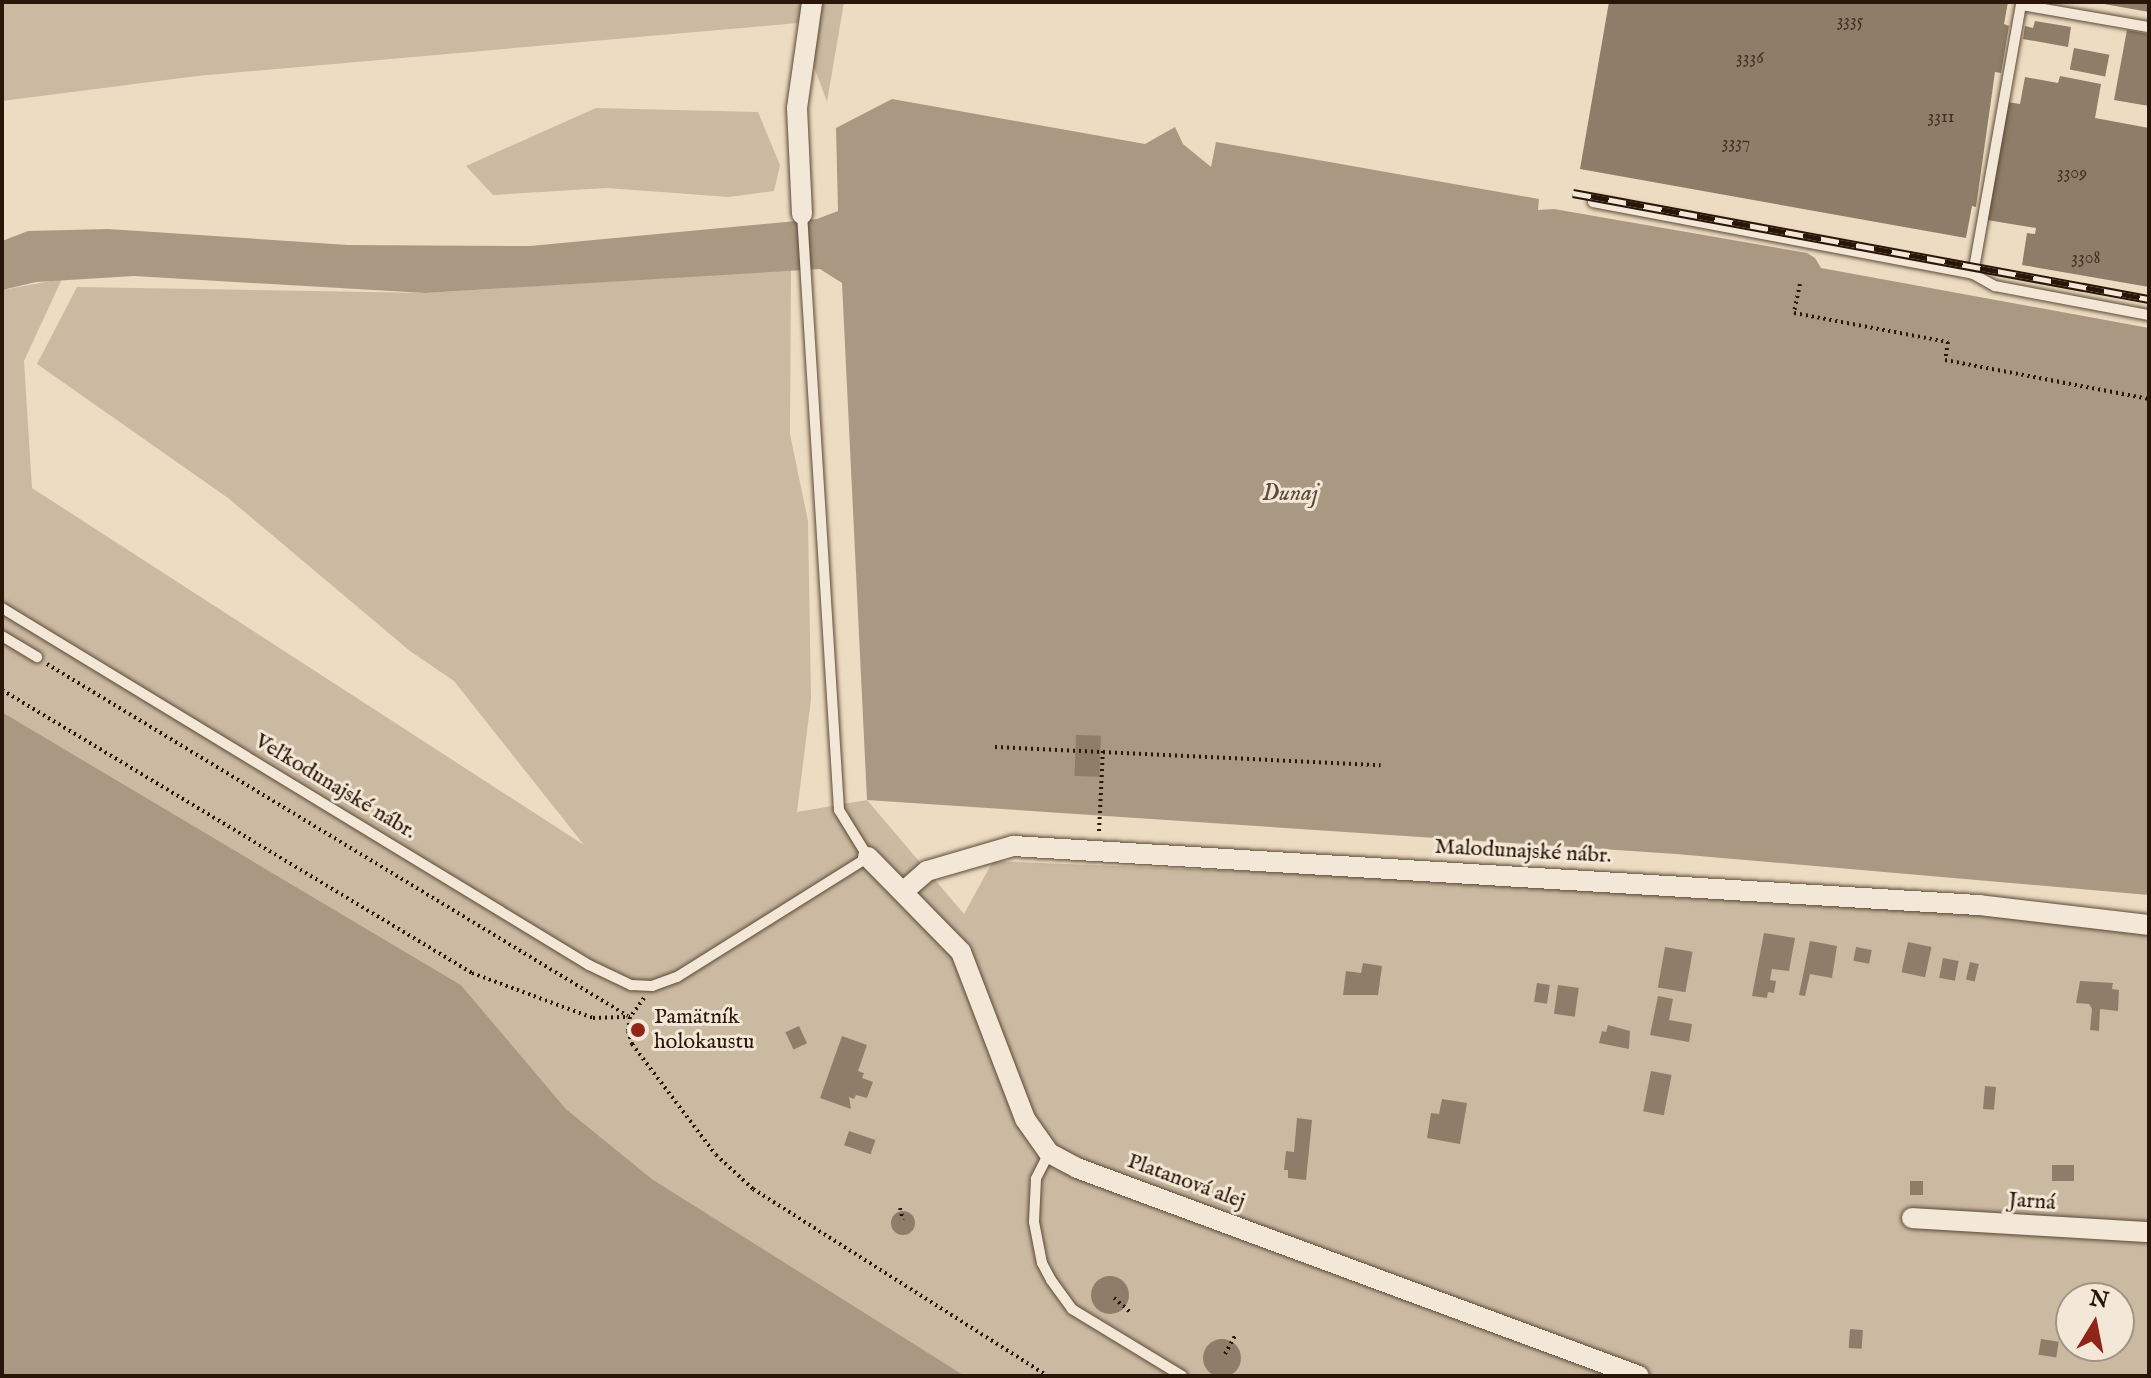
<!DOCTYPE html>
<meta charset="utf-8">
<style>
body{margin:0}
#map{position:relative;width:2151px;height:1378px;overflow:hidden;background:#ecdcc1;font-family:"IM FELL English",serif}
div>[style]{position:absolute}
.green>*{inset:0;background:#cbbaa2}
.water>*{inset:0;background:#aa9982}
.building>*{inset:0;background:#8e7d68;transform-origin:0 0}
.round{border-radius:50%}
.path>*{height:4px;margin-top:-2px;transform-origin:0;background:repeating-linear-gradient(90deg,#291608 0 2px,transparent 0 6px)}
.roads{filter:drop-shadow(0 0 2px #5a4836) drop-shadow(0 0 2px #5a4836)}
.service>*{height:10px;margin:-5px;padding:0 5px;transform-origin:5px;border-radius:5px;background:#f3e8d7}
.minor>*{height:20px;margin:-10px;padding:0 10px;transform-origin:10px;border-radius:10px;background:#f3e8d7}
.rail>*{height:9px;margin-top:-4.5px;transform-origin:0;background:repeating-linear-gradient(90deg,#f3e8d7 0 18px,#291608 0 36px);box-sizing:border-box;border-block:2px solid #291608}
.dots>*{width:22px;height:22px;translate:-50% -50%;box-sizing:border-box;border:4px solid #f3e8d7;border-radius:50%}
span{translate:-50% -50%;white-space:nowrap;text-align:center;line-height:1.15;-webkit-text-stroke:6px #f3e8d7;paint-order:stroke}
.number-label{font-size:18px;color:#423020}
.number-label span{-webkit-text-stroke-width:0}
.street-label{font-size:22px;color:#291608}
.poi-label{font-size:22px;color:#291608}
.left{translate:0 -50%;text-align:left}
.water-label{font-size:24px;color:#5d4a39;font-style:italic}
.frame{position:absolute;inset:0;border:4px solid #291608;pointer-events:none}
.north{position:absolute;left:2055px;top:1282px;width:80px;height:80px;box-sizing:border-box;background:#f3e8d7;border:2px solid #a29484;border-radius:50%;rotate:10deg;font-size:22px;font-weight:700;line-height:32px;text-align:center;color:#291608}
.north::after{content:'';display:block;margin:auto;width:28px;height:36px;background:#8f2418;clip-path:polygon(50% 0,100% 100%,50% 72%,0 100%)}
</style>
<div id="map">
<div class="green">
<div style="clip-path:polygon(2px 2px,844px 2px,827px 102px,798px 23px,197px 76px,2px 101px)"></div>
<div style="clip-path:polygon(596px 108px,758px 112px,780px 165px,774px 191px,729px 197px,606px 188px,493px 195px,466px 166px)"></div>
<div style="clip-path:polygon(evenodd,791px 270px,790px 434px,808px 521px,811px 699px,797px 812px,867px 800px,964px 914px,993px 861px,1391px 877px,2013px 916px,2149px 936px,2149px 1376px,965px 1376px,652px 1179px,566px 1109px,461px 985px,2px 712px,2px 290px,62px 279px,24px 361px,32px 488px,584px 845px,454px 681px,410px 651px,228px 498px,37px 364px,77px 287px,425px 293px,791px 270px,2071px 1298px,2119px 1298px,2119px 1346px,2071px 1346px,2071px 1298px)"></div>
</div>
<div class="water">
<div style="clip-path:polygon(892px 99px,1145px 144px,1175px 127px,1183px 144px,1211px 167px,1216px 142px,1539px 199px,1538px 210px,1554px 209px,1807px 253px,1815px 258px,1821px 268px,2149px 328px,2149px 895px,1676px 854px,867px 800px,842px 283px,820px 269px,425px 293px,134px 276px,36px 282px,2px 290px,2px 241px,28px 231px,108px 229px,348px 245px,530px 246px,817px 219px,838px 211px,836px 128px)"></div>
<div style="clip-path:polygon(2px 712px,461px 985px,566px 1109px,652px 1179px,965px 1376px,2px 1376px)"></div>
</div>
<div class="building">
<div style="clip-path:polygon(1609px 2px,2008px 2px,2004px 24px,2009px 26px,2001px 73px,1995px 72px,1976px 207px,1972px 206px,1966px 238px,1580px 169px)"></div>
<div style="clip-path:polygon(2104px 2px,2149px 2px,2149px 12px,2104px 4px)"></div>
<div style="clip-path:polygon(2035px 21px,2071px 27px,2068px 47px,2023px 39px,2025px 26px,2033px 28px)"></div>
<div style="clip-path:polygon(2127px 30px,2149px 34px,2149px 106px,2114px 100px)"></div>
<div style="left:2074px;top:48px;width:36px;height:22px;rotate:11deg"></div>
<div style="clip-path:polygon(2060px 76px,2101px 84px,2095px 118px,2149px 128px,2149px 287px,2022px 265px,2027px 233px,2035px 234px,2036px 228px,1987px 220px,2007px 102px,2020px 104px,2025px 77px,2058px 83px)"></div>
<div style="left:1076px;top:735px;width:25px;height:41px;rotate:2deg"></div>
<div style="clip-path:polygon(1764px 933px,1795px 938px,1789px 971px,1772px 969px,1770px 980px,1776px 981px,1774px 993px,1768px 992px,1767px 998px,1752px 996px)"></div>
<div style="clip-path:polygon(1810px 941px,1837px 946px,1832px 978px,1810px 974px,1805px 996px,1799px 995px)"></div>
<div style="left:1908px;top:942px;width:24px;height:31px;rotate:12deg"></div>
<div style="left:1665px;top:947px;width:28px;height:41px;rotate:10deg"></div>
<div style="left:1856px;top:947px;width:16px;height:14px;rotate:11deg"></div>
<div style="left:1943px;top:958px;width:16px;height:20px;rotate:11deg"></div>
<div style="left:1970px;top:962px;width:9px;height:18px;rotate:13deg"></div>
<div style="clip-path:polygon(1363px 963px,1382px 966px,1378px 995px,1343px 995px,1346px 971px,1361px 973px)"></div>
<div style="clip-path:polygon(2080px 981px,2113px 983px,2112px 989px,2119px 990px,2118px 1011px,2100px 1009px,2099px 1031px,2090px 1030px,2092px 1009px,2089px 1004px,2076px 1003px)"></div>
<div style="left:1537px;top:983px;width:13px;height:19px;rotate:9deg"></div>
<div style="left:1558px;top:985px;width:21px;height:29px;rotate:8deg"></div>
<div style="clip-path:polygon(1658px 996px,1673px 999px,1669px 1020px,1692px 1024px,1689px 1042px,1650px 1035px)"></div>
<div style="clip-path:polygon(1608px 1025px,1630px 1031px,1629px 1049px,1599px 1043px,1602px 1031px,1606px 1032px)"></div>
<div style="left:799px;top:1026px;width:19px;height:15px;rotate:65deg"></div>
<div style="clip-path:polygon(842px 1036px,867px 1045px,858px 1071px,864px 1073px,862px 1078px,873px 1082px,867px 1098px,856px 1095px,854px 1099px,849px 1097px,851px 1109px,820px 1098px)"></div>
<div style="left:1651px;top:1071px;width:21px;height:41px;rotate:11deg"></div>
<div style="left:1985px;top:1086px;width:11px;height:23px;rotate:5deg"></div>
<div style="clip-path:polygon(1442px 1099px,1467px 1103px,1460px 1144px,1427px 1138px,1431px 1113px,1439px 1114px)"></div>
<div style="clip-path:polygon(1297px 1118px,1312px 1120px,1306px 1180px,1288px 1178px,1288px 1170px,1284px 1170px,1286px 1151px,1294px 1152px)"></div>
<div style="left:849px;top:1131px;width:28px;height:15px;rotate:19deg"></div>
<div style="left:2052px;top:1165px;width:22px;height:16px"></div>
<div style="left:1910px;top:1181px;width:13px;height:14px"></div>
<div class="round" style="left:891px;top:1211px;width:24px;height:24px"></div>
<div class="round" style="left:1091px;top:1276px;width:38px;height:38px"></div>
<div style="left:1850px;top:1329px;width:13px;height:19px;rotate:4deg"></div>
<div class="round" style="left:1203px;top:1339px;width:38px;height:38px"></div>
<div style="left:2041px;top:1339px;width:18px;height:16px;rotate:9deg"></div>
</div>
<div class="path">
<div style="left:1800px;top:284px;width:30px;rotate:102deg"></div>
<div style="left:1794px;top:313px;width:157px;rotate:10.7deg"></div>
<div style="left:1948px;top:342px;width:18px;rotate:99deg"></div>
<div style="left:1945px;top:360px;width:208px;rotate:10.8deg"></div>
<div style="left:47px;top:664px;width:679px;rotate:31.21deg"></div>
<div style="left:2px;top:690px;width:549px;rotate:31.05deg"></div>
<div style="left:472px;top:973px;width:129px;rotate:20.4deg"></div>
<div style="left:593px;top:1018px;width:37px;rotate:-2deg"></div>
<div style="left:995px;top:747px;width:386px;rotate:2.7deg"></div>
<div style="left:1099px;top:831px;width:81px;rotate:-87.2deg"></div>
<div style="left:644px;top:998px;width:24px;rotate:126deg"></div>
<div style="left:630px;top:1017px;width:14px;rotate:98deg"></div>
<div style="left:628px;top:1031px;width:14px;rotate:73deg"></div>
<div style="left:632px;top:1044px;width:139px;rotate:52.9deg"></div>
<div style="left:716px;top:1155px;width:50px;rotate:42.6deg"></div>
<div style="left:753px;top:1189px;width:349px;rotate:32.4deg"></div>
<div style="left:900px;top:1208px;width:12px;rotate:76deg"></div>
<div style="left:1114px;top:1298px;width:21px;rotate:41deg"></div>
<div style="left:1225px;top:1354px;width:21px;rotate:-61deg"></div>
</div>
<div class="roads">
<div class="service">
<div style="left:1593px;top:202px;width:387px;rotate:10.7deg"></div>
<div style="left:1973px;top:274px;width:25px;rotate:29deg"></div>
<div style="left:1995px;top:286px;width:157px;rotate:10.7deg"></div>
<div style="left:1973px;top:274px;width:273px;rotate:-79.9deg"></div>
<div style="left:2021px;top:5px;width:130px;rotate:9.8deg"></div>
<div style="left:2px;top:608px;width:687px;rotate:31.31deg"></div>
<div style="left:589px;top:965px;width:47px;rotate:25.5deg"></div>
<div style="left:631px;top:985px;width:21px;rotate:3deg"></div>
<div style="left:652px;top:986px;width:27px;rotate:-20deg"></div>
<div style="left:677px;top:977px;width:226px;rotate:-32.1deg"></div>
<div style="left:868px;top:857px;width:55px;rotate:-121.7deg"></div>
<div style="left:839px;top:810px;width:597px;rotate:-93.55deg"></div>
<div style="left:2px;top:636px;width:41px;rotate:31deg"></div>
<div style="left:1049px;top:1153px;width:29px;rotate:117deg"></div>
<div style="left:1036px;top:1179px;width:43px;rotate:92.7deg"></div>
<div style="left:1034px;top:1222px;width:42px;rotate:79deg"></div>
<div style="left:1042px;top:1263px;width:19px;rotate:62deg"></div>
<div style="left:1051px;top:1280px;width:36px;rotate:54deg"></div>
<div style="left:1072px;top:1309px;width:129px;rotate:31.3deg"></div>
</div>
<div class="minor">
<div style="left:802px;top:214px;width:106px;rotate:-92.7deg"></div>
<div style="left:797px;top:108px;width:107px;rotate:-81.9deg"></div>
<div style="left:868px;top:857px;width:133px;rotate:45.6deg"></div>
<div style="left:961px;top:952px;width:179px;rotate:69deg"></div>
<div style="left:1025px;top:1119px;width:42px;rotate:54.8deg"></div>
<div style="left:1049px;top:1153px;width:32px;rotate:28deg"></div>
<div style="left:1077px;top:1168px;width:599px;rotate:20.31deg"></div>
<div style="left:904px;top:891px;width:30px;rotate:-41deg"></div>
<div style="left:927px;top:871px;width:90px;rotate:-16.2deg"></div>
<div style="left:1013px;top:846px;width:968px;rotate:3.5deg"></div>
<div style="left:1979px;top:905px;width:171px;rotate:6.7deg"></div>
<div style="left:1912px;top:1218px;width:237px;rotate:3.4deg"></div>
</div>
</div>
<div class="rail">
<div style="left:1573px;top:193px;width:586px;rotate:10.43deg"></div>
</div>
<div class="dots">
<div style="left:638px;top:1030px;background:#8f2418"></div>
</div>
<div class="number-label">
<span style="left:1850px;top:22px">3335</span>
<span style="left:1750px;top:59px">3336</span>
<span style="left:1941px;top:118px">3311</span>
<span style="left:1736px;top:144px">3337</span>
<span style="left:2072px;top:174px">3309</span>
<span style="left:2086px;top:259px">3308</span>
</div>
<div class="street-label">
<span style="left:335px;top:787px;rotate:31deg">Veľkodunajské nábr.</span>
<span style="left:1523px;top:852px;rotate:3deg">Malodunajské nábr.</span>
<span style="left:1186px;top:1182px;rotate:20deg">Platanová alej</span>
<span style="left:2032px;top:1202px;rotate:4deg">Jarná</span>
</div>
<div class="poi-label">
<span class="left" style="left:654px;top:1030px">Pamätník<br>holokaustu</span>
</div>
<div class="water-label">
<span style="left:1290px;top:494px">Dunaj</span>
</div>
<div class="frame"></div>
<div class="north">N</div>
</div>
